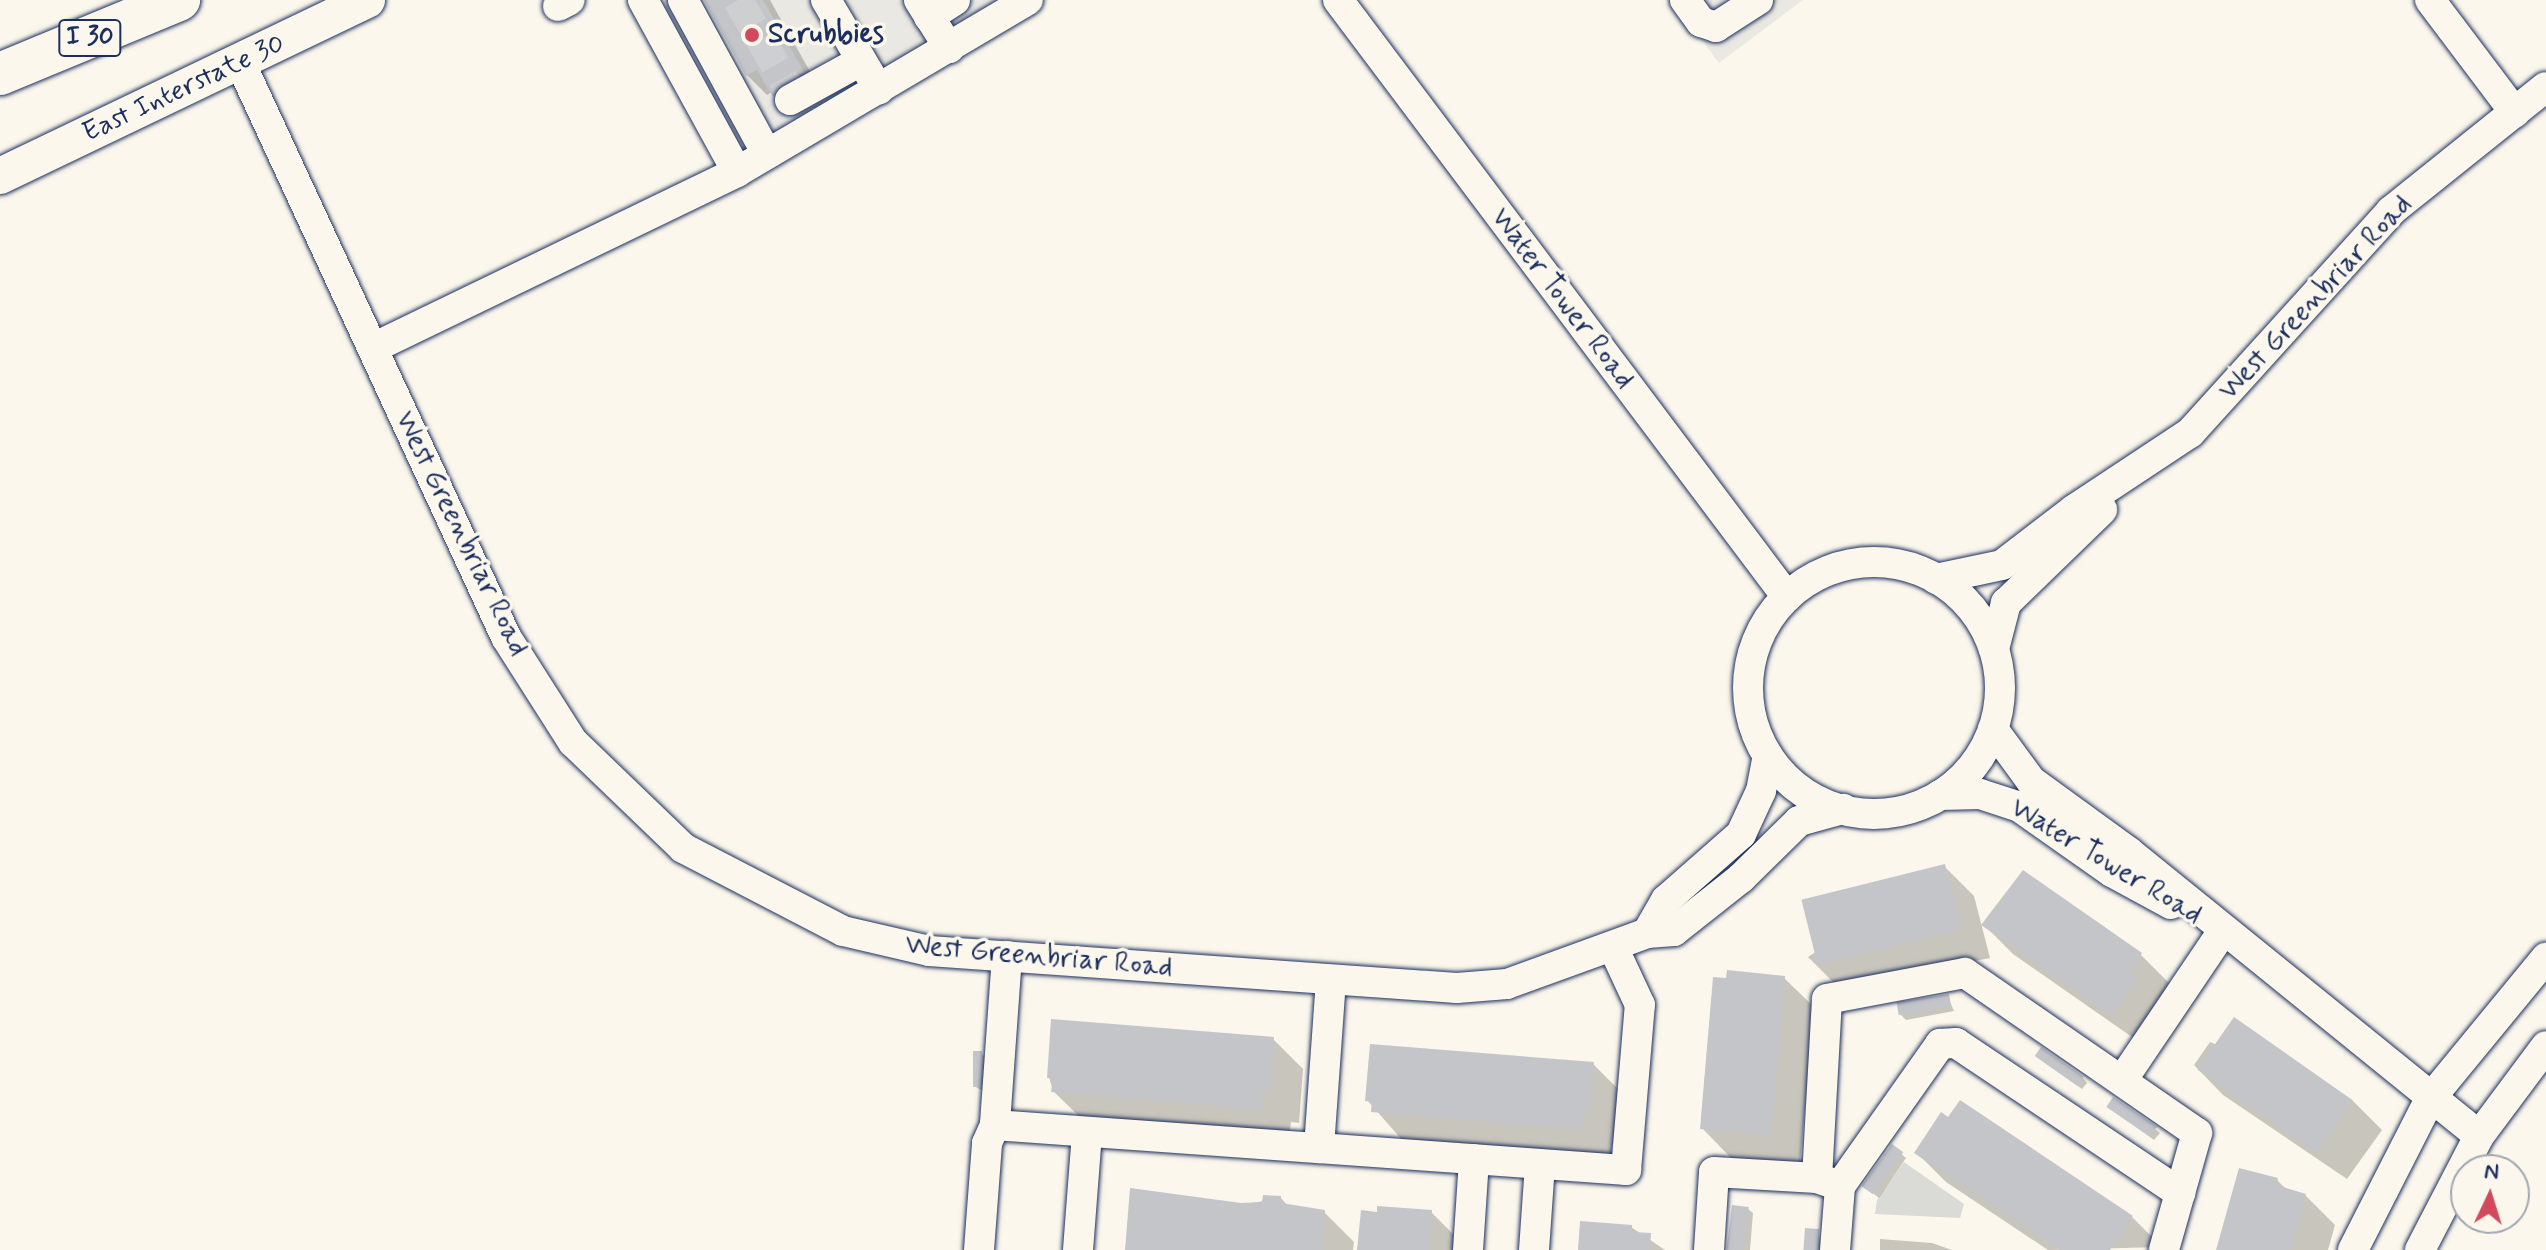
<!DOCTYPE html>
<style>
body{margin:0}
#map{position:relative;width:2546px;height:1250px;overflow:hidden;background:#fbf7ec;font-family:Mynerve,sans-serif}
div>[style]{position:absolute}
.built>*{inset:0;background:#eae8e2}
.green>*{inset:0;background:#dadad7}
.shadow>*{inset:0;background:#0003}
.building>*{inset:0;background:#c3c5c9;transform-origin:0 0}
.minor-tunnel>*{height:30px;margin-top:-15px;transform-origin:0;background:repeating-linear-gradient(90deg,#cecfd0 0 30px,transparent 0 45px)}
.roads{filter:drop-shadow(0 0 2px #1b2f5e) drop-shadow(0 0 2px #1b2f5e)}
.minor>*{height:30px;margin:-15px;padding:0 15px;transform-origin:15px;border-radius:15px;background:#fbf7ec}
.minor>.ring{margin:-15px;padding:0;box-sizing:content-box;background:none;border:30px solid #fbf7ec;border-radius:50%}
.major>*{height:36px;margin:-18px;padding:0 18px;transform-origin:18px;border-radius:18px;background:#fbf7ec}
.highway>*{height:42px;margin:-21px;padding:0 21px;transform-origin:21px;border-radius:21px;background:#fbf7ec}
.dots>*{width:22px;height:22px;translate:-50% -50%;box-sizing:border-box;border:4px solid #fbf7ec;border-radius:50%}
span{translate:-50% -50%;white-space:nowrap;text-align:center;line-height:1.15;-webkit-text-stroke:7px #fbf7ec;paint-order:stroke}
.shield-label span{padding:2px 6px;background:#fbf7ec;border:2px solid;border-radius:6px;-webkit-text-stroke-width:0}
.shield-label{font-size:26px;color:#1b2f5e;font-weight:700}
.poi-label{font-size:28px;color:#1b2f5e;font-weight:700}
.left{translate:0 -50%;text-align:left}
.street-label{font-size:28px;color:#1b2f5e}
.north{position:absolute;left:2450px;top:1154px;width:80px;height:80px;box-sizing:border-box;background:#fbf7ec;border:2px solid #a1a7b3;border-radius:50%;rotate:4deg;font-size:22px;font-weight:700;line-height:32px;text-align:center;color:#1b2f5e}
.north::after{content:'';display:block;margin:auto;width:28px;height:36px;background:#d1495b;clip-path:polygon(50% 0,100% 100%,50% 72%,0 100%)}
</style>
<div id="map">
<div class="built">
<div style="clip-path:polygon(666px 0,1042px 0,755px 165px)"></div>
<div style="clip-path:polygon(1672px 0,1803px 0,1719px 63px)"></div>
</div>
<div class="green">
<div style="clip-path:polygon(1904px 1162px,1964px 1204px,1960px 1218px,1875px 1214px,1877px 1200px)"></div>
</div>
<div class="shadow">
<div style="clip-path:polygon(705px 0,770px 0,822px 93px,801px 105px,794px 116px,772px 92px,767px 95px,747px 75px)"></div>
<div style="clip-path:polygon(1944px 866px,1974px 896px,1990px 958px,1838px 987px,1808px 957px)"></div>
<div style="clip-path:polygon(2024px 873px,2141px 955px,2171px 985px,2142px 1044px,2013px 954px,1984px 925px)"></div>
<div style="clip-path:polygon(1784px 978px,1814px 1007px,1800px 1163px,1731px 1158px,1702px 1128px)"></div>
<div style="clip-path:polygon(1948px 997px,1954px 1011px,1906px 1020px,1901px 1015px)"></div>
<div style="clip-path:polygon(1273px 1039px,1303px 1069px,1299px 1123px,1291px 1122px,1289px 1137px,1083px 1120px,1053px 1091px,1049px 1077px)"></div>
<div style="clip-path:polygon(2210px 1042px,2352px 1100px,2382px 1130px,2347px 1179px,2223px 1095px,2194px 1065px)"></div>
<div style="clip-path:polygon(981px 1053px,986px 1058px,983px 1091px,974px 1086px)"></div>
<div style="clip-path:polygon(2041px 1060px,2083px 1078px,2087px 1083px,2082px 1089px)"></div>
<div style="clip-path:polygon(1593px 1064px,1623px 1094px,1618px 1144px,1612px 1144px,1611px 1158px,1403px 1141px,1367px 1100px)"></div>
<div style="clip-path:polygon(2113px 1111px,2155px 1129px,2160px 1133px,2154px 1140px)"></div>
<div style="clip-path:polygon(1949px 1120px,2132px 1217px,2162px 1247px,2048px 1250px,1946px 1182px,1916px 1152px)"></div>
<div style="clip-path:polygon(1892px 1146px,1906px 1158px,1879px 1198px,1869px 1190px)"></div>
<div style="clip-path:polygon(2240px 1170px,2277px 1180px,2288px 1191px,2305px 1195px,2335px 1225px,2328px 1250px,2218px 1250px)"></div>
<div style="clip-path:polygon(1281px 1198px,1289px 1207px,1324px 1212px,1354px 1242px,1353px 1250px,1127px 1250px,1241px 1205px)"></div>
<div style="clip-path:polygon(1748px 1209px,1753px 1213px,1750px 1250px,1730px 1250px)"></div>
<div style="clip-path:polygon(1431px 1212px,1459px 1240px,1459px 1250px,1359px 1250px)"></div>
<div style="clip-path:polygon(1631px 1227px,1665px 1250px,1580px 1250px)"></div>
<div style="clip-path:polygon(1818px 1231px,1822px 1250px,1806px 1250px)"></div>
<div style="clip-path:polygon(1880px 1239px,1932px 1243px,1952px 1250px,1880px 1250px)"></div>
</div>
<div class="building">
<div style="clip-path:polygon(704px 0,763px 0,804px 72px,781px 85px,773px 97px,757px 70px,746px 76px)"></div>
<div style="left:1945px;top:864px;width:67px;height:148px;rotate:76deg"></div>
<div style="clip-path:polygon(2023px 870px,2142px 953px,2129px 973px,2137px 978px,2111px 1015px,1981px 925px)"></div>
<div style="clip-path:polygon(1727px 970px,1785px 976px,1771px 1135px,1700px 1129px,1713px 977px,1726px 978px)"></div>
<div style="left:1949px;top:994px;width:13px;height:53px;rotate:81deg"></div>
<div style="left:2234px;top:1017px;width:145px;height:64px;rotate:35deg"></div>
<div style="clip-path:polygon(1051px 1019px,1274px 1037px,1270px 1094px,1262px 1093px,1260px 1109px,1051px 1092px,1053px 1078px,1047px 1078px)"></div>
<div style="clip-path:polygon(1370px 1044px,1594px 1062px,1589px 1115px,1583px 1115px,1582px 1129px,1371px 1112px,1372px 1102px,1365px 1101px)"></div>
<div style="left:2041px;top:1047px;width:52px;height:11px;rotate:35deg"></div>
<div style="left:973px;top:1051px;width:9px;height:36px"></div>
<div style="left:2113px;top:1097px;width:53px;height:12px;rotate:34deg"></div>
<div style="clip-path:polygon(1960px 1100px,2133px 1216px,2110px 1250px,2060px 1250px,1914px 1153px,1941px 1112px,1948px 1117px)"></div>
<div style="left:1892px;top:1144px;width:14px;height:52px;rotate:36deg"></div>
<div style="clip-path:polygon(2239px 1168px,2278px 1178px,2276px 1185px,2306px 1194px,2290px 1250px,2216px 1250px)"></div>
<div style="clip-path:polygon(1130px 1188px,1241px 1203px,1262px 1202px,1263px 1195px,1281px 1196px,1281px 1203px,1325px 1210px,1322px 1250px,1125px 1250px)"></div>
<div style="left:1732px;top:1205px;width:17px;height:45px;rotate:7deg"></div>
<div style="clip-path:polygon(1377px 1206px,1432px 1210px,1429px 1250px,1357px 1250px,1361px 1210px,1377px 1212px)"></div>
<div style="clip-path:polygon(1580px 1221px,1632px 1225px,1632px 1232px,1651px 1233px,1650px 1250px,1578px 1250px)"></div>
<div style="left:1805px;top:1228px;width:14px;height:22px;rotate:4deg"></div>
</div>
<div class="minor-tunnel">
<div style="left:738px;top:0;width:103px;rotate:60.2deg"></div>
</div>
<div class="roads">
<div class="minor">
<div style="left:643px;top:0;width:196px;rotate:61.3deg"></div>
<div style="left:683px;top:0;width:175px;rotate:61.4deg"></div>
<div style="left:826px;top:0;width:104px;rotate:59.5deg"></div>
<div style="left:919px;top:0;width:57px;rotate:58deg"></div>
<div style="left:1338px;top:0;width:747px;rotate:53.05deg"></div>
<div style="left:1685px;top:0;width:27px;rotate:54deg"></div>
<div style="left:1701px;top:22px;width:16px;rotate:18deg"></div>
<div style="left:1716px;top:27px;width:50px;rotate:-32.7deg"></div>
<div style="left:2430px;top:0;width:141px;rotate:53deg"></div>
<div style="left:558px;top:6px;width:13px;rotate:-27deg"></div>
<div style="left:929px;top:17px;width:31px;rotate:-33deg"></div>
<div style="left:240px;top:62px;width:634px;rotate:65.17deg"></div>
<div style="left:506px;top:637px;width:125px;rotate:57.5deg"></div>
<div style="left:573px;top:742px;width:153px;rotate:43.9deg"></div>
<div style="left:683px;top:848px;width:180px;rotate:27.4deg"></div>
<div style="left:843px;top:931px;width:88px;rotate:13.1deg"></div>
<div style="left:929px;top:951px;width:529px;rotate:4.01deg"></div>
<div style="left:1457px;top:988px;width:50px;rotate:-4.6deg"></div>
<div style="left:1507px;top:984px;width:149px;rotate:-20deg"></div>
<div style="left:1647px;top:933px;width:27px;rotate:-4deg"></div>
<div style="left:1674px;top:931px;width:85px;rotate:-38.3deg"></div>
<div style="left:1741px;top:878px;width:81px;rotate:-44.5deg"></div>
<div style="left:1799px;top:821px;width:46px;rotate:-15.3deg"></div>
<div style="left:790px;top:100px;width:81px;rotate:-28.8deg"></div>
<div style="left:373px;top:348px;width:404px;rotate:-25.8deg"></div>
<div style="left:737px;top:172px;width:338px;rotate:-30.6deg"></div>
<div class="ring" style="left:1748px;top:562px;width:222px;height:222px"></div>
<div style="left:1936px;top:579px;width:67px;rotate:-12deg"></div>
<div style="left:2002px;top:565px;width:92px;rotate:-37.5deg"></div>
<div style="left:2075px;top:509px;width:138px;rotate:-33.5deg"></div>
<div style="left:2190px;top:433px;width:299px;rotate:-47.8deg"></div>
<div style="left:2391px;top:211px;width:198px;rotate:-38.7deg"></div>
<div style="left:1994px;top:649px;width:48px;rotate:-75.4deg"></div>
<div style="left:2006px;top:603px;width:134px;rotate:-44.1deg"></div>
<div style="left:1993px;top:729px;width:64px;rotate:53.8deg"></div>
<div style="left:2031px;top:781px;width:122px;rotate:36deg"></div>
<div style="left:2130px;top:853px;width:449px;rotate:39deg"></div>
<div style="left:1940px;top:795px;width:40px;rotate:-1.4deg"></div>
<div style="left:1980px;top:794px;width:40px;rotate:18deg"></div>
<div style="left:2018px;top:806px;width:115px;rotate:35.1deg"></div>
<div style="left:2112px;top:872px;width:67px;rotate:28.5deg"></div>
<div style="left:1647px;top:933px;width:38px;rotate:-60deg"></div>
<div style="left:1666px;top:900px;width:100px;rotate:-41.3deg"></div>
<div style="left:1741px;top:834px;width:47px;rotate:-65.1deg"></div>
<div style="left:1761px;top:791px;width:36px;rotate:-79deg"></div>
<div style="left:1007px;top:956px;width:169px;rotate:94.1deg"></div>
<div style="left:995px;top:1125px;width:325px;rotate:4.1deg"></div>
<div style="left:1331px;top:980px;width:168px;rotate:94.1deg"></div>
<div style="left:1319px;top:1148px;width:308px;rotate:4.1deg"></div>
<div style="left:1626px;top:1170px;width:166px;rotate:-85.2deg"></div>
<div style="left:1640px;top:1005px;width:64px;rotate:-115deg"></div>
<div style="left:2123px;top:1079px;width:177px;rotate:-56deg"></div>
<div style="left:1817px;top:1178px;width:24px;rotate:19deg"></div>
<div style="left:1840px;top:1186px;width:174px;rotate:-54.8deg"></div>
<div style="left:1940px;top:1044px;width:16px;rotate:-4deg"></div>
<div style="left:1956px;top:1043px;width:270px;rotate:33.8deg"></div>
<div style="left:979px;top:1250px;width:107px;rotate:-85.7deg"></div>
<div style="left:987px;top:1143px;width:20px;rotate:-66deg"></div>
<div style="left:1078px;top:1250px;width:118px;rotate:-85.6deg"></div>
<div style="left:1468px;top:1250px;width:91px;rotate:-86.2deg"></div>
<div style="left:1534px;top:1250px;width:86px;rotate:-86deg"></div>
<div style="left:1709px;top:1250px;width:78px;rotate:-86.3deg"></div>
<div style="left:1714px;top:1172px;width:103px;rotate:3.3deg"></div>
<div style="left:1817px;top:1178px;width:179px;rotate:-86.8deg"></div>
<div style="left:1827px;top:999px;width:140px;rotate:-10.7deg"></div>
<div style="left:1965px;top:973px;width:282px;rotate:34.6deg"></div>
<div style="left:2197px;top:1133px;width:122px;rotate:105.8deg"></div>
<div style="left:1835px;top:1250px;width:64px;rotate:-85.5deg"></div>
<div style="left:2353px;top:1250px;width:169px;rotate:-63deg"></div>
<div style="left:2430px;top:1099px;width:183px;rotate:-50.6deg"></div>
<div style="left:2420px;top:1250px;width:128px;rotate:-62.6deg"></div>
<div style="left:2479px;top:1136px;width:112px;rotate:-53.3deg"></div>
</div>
<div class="major">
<div style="left:0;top:176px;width:407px;rotate:-25.6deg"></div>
</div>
<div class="highway">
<div style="left:0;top:74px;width:194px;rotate:-22.5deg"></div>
</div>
</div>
<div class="dots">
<div style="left:752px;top:35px;background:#d1495b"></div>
</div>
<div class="shield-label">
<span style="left:90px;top:38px">I 30</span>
</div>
<div class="poi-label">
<span class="left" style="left:768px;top:35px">Scrubbies</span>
</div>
<div class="street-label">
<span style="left:184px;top:89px;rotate:-25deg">East Interstate 30</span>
<span style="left:2316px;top:298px;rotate:-47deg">West Greenbriar Road</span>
<span style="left:1562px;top:299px;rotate:53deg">Water Tower Road</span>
<span style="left:461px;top:534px;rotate:64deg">West Greenbriar Road</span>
<span style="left:2106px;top:862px;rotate:31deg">Water Tower Road</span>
<span style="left:1039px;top:957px;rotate:5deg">West Greenbriar Road</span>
</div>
<div class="north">N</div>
</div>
